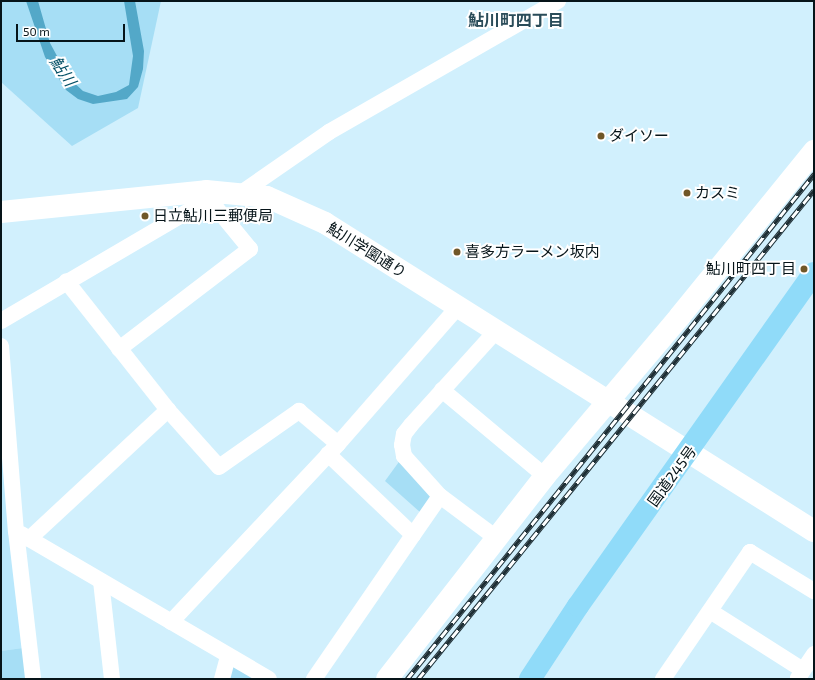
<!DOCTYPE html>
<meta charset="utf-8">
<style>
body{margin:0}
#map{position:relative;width:815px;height:680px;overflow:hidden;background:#d1f0fd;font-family:"Exo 2","Noto Sans JP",sans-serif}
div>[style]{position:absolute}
.built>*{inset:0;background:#bae8fc}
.green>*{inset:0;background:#a6def5}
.water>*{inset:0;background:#53a8c8}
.street>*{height:16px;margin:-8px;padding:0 8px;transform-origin:8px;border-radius:8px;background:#fff}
.secondary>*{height:22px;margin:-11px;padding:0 11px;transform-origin:11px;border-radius:11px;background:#fff}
.highway>*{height:22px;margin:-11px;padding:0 11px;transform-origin:11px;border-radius:11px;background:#90dbf9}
.rail>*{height:4.5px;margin-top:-2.25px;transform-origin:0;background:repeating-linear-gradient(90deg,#fff 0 9px,#1e2e34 0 18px);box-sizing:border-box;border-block:1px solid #1e2e34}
.dots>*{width:11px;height:11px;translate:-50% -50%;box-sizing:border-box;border:2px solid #fff;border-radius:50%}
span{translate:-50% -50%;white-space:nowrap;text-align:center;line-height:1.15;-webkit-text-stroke:4px #fff;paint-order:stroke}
.poi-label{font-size:15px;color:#061419}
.left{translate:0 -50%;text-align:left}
.right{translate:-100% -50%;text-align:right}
.street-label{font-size:15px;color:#061419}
.neighbourhood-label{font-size:16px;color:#2a4c59;font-weight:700}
.water-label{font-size:16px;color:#045066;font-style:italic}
.frame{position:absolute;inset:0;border:2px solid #061419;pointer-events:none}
.scale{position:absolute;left:16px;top:24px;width:109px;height:18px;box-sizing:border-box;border:2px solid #061419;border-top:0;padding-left:5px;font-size:12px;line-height:14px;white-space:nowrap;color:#061419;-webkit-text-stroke:3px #fff;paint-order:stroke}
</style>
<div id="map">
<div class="built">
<div style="clip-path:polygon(1px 351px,30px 647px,1px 651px)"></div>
</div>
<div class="green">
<div style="clip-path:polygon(1px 1px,161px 1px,138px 108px,72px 146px,1px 82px)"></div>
<div style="clip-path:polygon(401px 459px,432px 499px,421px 513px,385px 481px)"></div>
<div style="clip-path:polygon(30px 647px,33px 679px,1px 679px,1px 651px)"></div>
<div style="clip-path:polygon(228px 657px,269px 679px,222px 679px)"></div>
</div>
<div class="water">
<div style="clip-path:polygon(26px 1px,38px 1px,50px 43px,69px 78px,83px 91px,98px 96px,116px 92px,129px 85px,133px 56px,124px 1px,135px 1px,144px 51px,143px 69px,138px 87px,127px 99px,93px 104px,78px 99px,66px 90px,45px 57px)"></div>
</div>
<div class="street">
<div style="left:1px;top:321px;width:241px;rotate:-30.4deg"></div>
<div style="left:209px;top:199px;width:33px;rotate:-11deg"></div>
<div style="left:241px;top:193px;width:107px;rotate:-34.7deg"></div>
<div style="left:329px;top:132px;width:264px;rotate:-29.8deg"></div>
<div style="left:1px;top:346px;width:186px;rotate:85.4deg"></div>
<div style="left:16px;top:531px;width:149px;rotate:83.4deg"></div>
<div style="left:119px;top:349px;width:165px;rotate:-37.4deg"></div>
<div style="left:250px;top:249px;width:65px;rotate:-129.4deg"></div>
<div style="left:442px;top:390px;width:134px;rotate:39.9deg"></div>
<div style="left:168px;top:410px;width:76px;rotate:48.2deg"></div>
<div style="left:219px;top:467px;width:98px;rotate:-35deg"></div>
<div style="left:299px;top:411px;width:51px;rotate:40.2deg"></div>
<div style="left:328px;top:454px;width:117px;rotate:43.6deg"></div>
<div style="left:413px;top:535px;width:47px;rotate:-55.3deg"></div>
<div style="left:21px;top:534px;width:287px;rotate:30.3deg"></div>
<div style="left:495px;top:537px;width:69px;rotate:-143.3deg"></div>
<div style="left:440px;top:496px;width:54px;rotate:-132deg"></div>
<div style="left:404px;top:456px;width:11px;rotate:-100deg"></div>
<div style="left:402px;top:445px;width:11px;rotate:-80deg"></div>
<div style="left:404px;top:434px;width:11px;rotate:-52deg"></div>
<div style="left:411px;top:425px;width:127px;rotate:-47.9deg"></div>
<div style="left:29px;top:539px;width:190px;rotate:-42.9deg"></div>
<div style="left:168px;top:410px;width:164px;rotate:-128.3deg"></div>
<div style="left:101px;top:581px;width:99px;rotate:83.6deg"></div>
<div style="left:710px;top:611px;width:110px;rotate:32.4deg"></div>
<div style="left:171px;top:622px;width:244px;rotate:-46.8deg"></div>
<div style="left:338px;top:444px;width:182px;rotate:-48.8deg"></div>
<div style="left:798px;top:678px;width:29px;rotate:-56deg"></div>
<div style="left:222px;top:679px;width:23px;rotate:-75deg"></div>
<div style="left:314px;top:679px;width:175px;rotate:-55.5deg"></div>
<div style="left:663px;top:679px;width:154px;rotate:-55.6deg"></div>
<div style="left:750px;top:552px;width:75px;rotate:31.4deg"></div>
</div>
<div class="secondary">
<div style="left:1px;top:212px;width:206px;rotate:-5.8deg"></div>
<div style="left:206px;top:191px;width:61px;rotate:5.6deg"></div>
<div style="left:267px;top:197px;width:64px;rotate:24.1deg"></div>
<div style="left:325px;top:223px;width:578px;rotate:32.21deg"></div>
<div style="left:387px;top:679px;width:257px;rotate:-52.1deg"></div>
<div style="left:545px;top:476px;width:209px;rotate:-49.8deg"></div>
<div style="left:680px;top:316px;width:213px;rotate:-50.9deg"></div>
</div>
<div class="highway">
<div style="left:530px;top:679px;width:87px;rotate:-56.7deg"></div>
<div style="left:578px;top:606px;width:408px;rotate:-54.7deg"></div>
</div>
<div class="rail">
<div style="left:407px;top:679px;width:649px;rotate:-51.13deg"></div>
<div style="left:418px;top:679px;width:629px;rotate:-51deg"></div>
</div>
<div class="dots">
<div style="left:601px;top:136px;background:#705728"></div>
<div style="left:687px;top:193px;background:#705728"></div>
<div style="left:145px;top:216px;background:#705728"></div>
<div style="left:457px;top:252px;background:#705728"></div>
<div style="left:804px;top:269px;background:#705728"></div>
</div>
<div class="poi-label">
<span class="left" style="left:609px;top:136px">ダイソー</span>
<span class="left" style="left:695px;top:193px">カスミ</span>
<span class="left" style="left:153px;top:216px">日立鮎川三郵便局</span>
<span class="left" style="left:465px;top:252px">喜多方ラーメン坂内</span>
<span class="right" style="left:796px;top:269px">鮎川町四丁目</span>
</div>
<div class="street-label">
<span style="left:367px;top:250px;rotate:32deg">鮎川学園通り</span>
<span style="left:672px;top:476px;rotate:-54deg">国道245号</span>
</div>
<div class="neighbourhood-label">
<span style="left:516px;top:20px">鮎川町四丁目</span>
</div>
<div class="water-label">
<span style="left:63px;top:71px;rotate:56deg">鮎川</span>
</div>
<div class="frame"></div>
<div class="scale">50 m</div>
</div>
